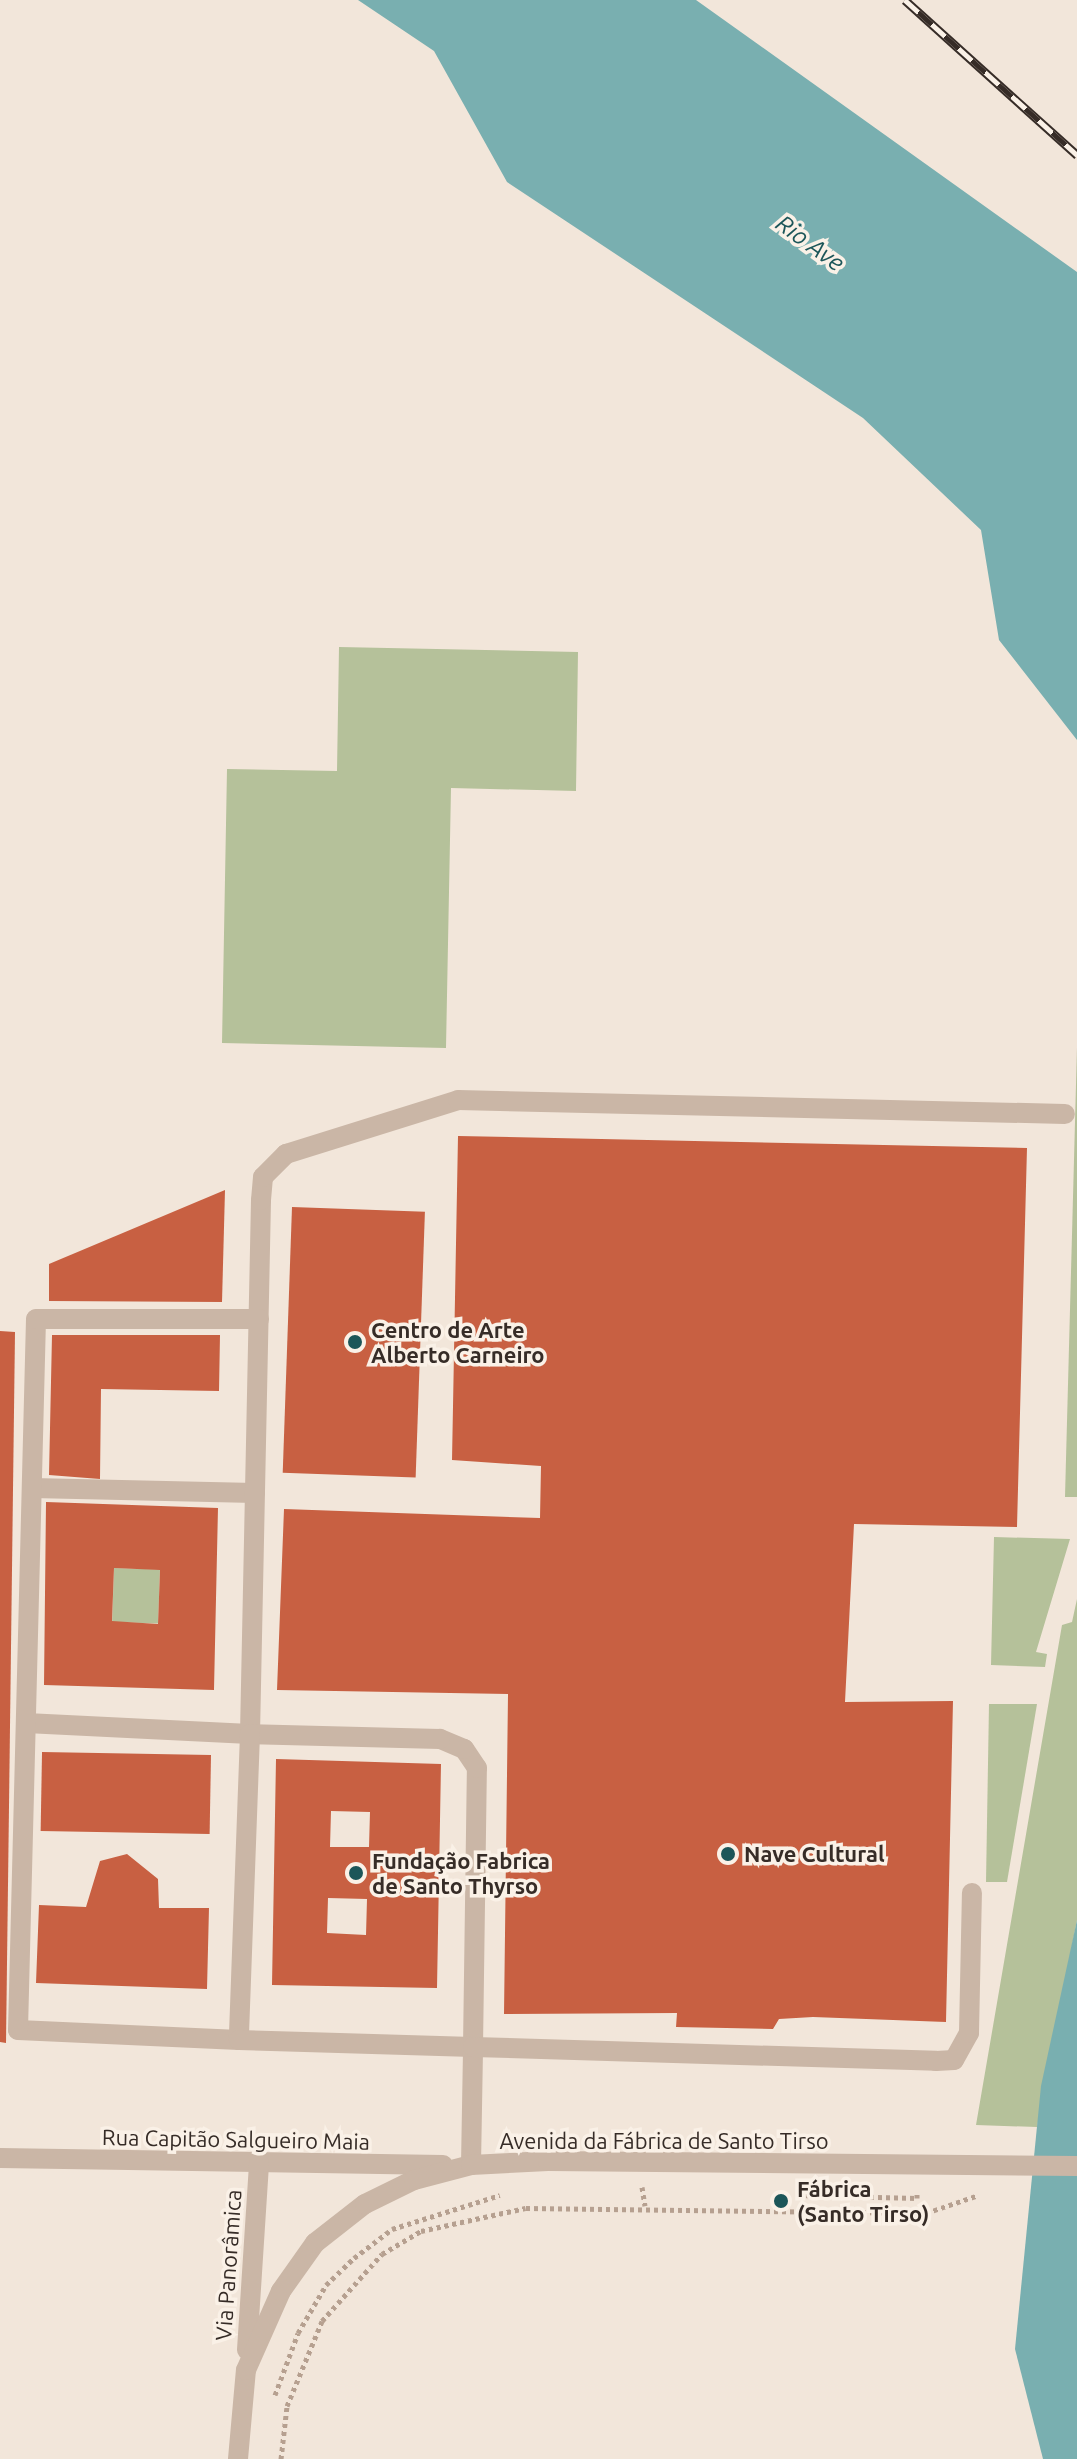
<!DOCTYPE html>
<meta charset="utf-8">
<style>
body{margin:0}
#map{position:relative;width:1077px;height:2459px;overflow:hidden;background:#f2e6da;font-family:Ubuntu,sans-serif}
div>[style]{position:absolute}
.green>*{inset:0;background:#b5c19a;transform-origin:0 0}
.water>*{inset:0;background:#79afb0}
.building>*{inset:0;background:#c86042;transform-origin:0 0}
.path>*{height:5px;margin-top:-2.5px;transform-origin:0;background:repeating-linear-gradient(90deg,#b6a090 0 4px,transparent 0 8px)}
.minor>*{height:20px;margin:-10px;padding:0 10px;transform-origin:10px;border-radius:10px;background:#cab6a6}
.rail>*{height:9px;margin-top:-4.5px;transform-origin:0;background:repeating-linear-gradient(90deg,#faf1e7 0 18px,#362c27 0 36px);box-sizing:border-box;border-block:2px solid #362c27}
.dots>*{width:22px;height:22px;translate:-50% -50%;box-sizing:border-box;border:4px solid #faf1e7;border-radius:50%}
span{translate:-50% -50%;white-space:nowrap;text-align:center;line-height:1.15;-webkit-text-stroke:7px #faf1e7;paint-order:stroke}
.poi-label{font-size:22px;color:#362c27;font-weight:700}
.left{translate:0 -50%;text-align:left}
.street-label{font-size:22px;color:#362c27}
.water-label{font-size:24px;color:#1c5659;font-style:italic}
</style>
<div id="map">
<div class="green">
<div style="clip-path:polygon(339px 647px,578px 652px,576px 791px,451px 788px,446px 1048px,222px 1043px,227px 769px,337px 771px)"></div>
<div style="clip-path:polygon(1077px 1047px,1077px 1497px,1065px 1497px)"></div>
<div style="clip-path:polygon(994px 1537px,1070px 1539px,1036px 1652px,1047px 1654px,1045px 1667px,991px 1665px)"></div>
<div style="left:114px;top:1568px;width:46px;height:54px;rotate:2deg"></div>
<div style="clip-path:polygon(1077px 1599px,1077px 1920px,1037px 2127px,976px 2125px,1062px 1625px,1072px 1622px)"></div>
<div style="clip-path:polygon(989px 1704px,1037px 1704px,1007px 1882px,986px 1882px)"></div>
</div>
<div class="water">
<div style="clip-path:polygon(358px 0,696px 0,1077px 272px,1077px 740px,999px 640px,981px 530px,863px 418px,507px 182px,434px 51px)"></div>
<div style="clip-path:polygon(1077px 1920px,1077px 2459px,1043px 2459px,1015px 2349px,1041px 2086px)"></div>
</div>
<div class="building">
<div style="clip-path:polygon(458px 1136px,1027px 1148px,1017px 1527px,854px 1524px,845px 1702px,953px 1701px,946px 2022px,813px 2017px,779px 2019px,773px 2029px,676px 2027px,677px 2013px,504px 2014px,508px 1694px,277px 1690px,284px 1509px,540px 1518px,541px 1466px,452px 1460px)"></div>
<div style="clip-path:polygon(225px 1190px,222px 1302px,49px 1301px,49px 1264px)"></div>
<div style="left:292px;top:1207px;width:133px;height:266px;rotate:2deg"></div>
<div style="clip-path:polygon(0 1331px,15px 1332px,6px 2043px,0 2042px)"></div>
<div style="clip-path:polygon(52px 1335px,220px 1335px,219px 1391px,101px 1389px,100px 1479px,49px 1475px)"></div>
<div style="clip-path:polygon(evenodd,46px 1502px,218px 1508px,214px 1690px,44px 1685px,46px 1502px,114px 1568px,160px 1570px,158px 1624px,112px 1621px,114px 1568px)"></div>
<div style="left:211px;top:1755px;width:79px;height:169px;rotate:91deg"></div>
<div style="clip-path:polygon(evenodd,276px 1759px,441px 1764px,437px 1988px,272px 1985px,276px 1759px,331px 1811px,370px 1812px,369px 1847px,330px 1847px,331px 1811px,276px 1759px,328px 1898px,367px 1899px,366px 1935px,327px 1933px,328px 1898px)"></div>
<div style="clip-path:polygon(127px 1854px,158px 1879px,159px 1908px,209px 1908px,207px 1989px,36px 1983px,39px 1905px,86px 1907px,100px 1861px)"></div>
</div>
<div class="path">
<div style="left:642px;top:2187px;width:19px;rotate:81deg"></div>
<div style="left:798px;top:2195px;width:119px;rotate:1.4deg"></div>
<div style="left:917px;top:2198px;width:6px;rotate:-90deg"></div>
<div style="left:275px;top:2395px;width:66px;rotate:-69.6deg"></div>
<div style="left:298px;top:2333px;width:56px;rotate:-59.7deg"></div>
<div style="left:326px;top:2285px;width:39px;rotate:-44deg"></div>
<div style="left:354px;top:2258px;width:48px;rotate:-37.3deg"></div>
<div style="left:392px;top:2229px;width:113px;rotate:-17.5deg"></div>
<div style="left:281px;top:2459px;width:53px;rotate:-83.5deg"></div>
<div style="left:287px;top:2406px;width:92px;rotate:-67.6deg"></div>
<div style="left:322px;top:2321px;width:90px;rotate:-48.2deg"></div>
<div style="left:382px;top:2254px;width:45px;rotate:-30.5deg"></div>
<div style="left:421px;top:2231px;width:107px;rotate:-12.4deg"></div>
<div style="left:526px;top:2208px;width:400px;rotate:0.7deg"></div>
<div style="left:926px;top:2213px;width:53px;rotate:-18.8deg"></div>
</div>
<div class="minor">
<div style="left:32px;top:1488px;width:223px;rotate:1.3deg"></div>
<div style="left:26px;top:1723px;width:224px;rotate:2.8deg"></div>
<div style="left:250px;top:1734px;width:534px;rotate:-88.82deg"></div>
<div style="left:261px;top:1200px;width:23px;rotate:-85deg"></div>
<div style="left:263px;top:1177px;width:33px;rotate:-45deg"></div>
<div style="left:286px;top:1154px;width:180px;rotate:-17.4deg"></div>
<div style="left:458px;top:1100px;width:607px;rotate:1.32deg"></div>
<div style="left:239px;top:2040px;width:221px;rotate:-177.4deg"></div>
<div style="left:18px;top:2030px;width:711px;rotate:-88.55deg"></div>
<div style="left:36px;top:1319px;width:223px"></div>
<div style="left:0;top:2158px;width:443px;rotate:0.9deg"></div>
<div style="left:471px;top:2165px;width:118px;rotate:-89deg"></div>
<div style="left:473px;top:2047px;width:279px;rotate:-89.2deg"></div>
<div style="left:477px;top:1768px;width:23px;rotate:-124deg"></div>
<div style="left:464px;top:1749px;width:26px;rotate:-157deg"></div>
<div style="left:440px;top:1739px;width:190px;rotate:-178.5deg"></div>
<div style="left:250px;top:1734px;width:306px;rotate:92.1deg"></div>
<div style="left:239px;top:2040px;width:234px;rotate:1.7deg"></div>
<div style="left:473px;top:2047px;width:463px;rotate:1.7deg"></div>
<div style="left:936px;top:2061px;width:18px;rotate:-3deg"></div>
<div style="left:954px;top:2060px;width:31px;rotate:-61deg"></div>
<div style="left:969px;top:2033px;width:140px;rotate:-88.8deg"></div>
<div style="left:247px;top:2350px;width:187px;rotate:-86.3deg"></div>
<div style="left:238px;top:2459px;width:89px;rotate:-84.9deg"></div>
<div style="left:246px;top:2370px;width:86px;rotate:-66.1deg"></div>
<div style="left:281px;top:2291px;width:59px;rotate:-54.7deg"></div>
<div style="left:315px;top:2243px;width:63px;rotate:-38deg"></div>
<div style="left:365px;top:2204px;width:55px;rotate:-26.1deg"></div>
<div style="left:414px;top:2180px;width:59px;rotate:-14.7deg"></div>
<div style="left:471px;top:2165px;width:77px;rotate:-3deg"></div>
<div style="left:548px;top:2161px;width:529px;rotate:0.54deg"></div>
</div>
<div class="rail">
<div style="left:905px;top:0;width:232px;rotate:42deg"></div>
</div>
<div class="dots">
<div style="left:355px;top:1342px;background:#1c5659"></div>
<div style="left:728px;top:1854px;background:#1c5659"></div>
<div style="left:356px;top:1873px;background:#1c5659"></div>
<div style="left:781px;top:2201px;background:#1c5659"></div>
</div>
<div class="poi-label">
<span class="left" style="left:371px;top:1342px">Centro de Arte<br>Alberto Carneiro</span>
<span class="left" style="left:744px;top:1854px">Nave Cultural</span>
<span class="left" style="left:372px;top:1873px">Fundação Fabrica<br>de Santo Thyrso</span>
<span class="left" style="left:797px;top:2201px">Fábrica<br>(Santo Tirso)</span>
</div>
<div class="street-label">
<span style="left:236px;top:2139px;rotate:1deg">Rua Capitão Salgueiro Maia</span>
<span style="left:664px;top:2141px">Avenida da Fábrica de Santo Tirso</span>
<span style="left:228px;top:2265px;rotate:-86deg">Via Panorâmica</span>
</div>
<div class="water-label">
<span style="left:810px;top:243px;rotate:36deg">Rio Ave</span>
</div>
</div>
